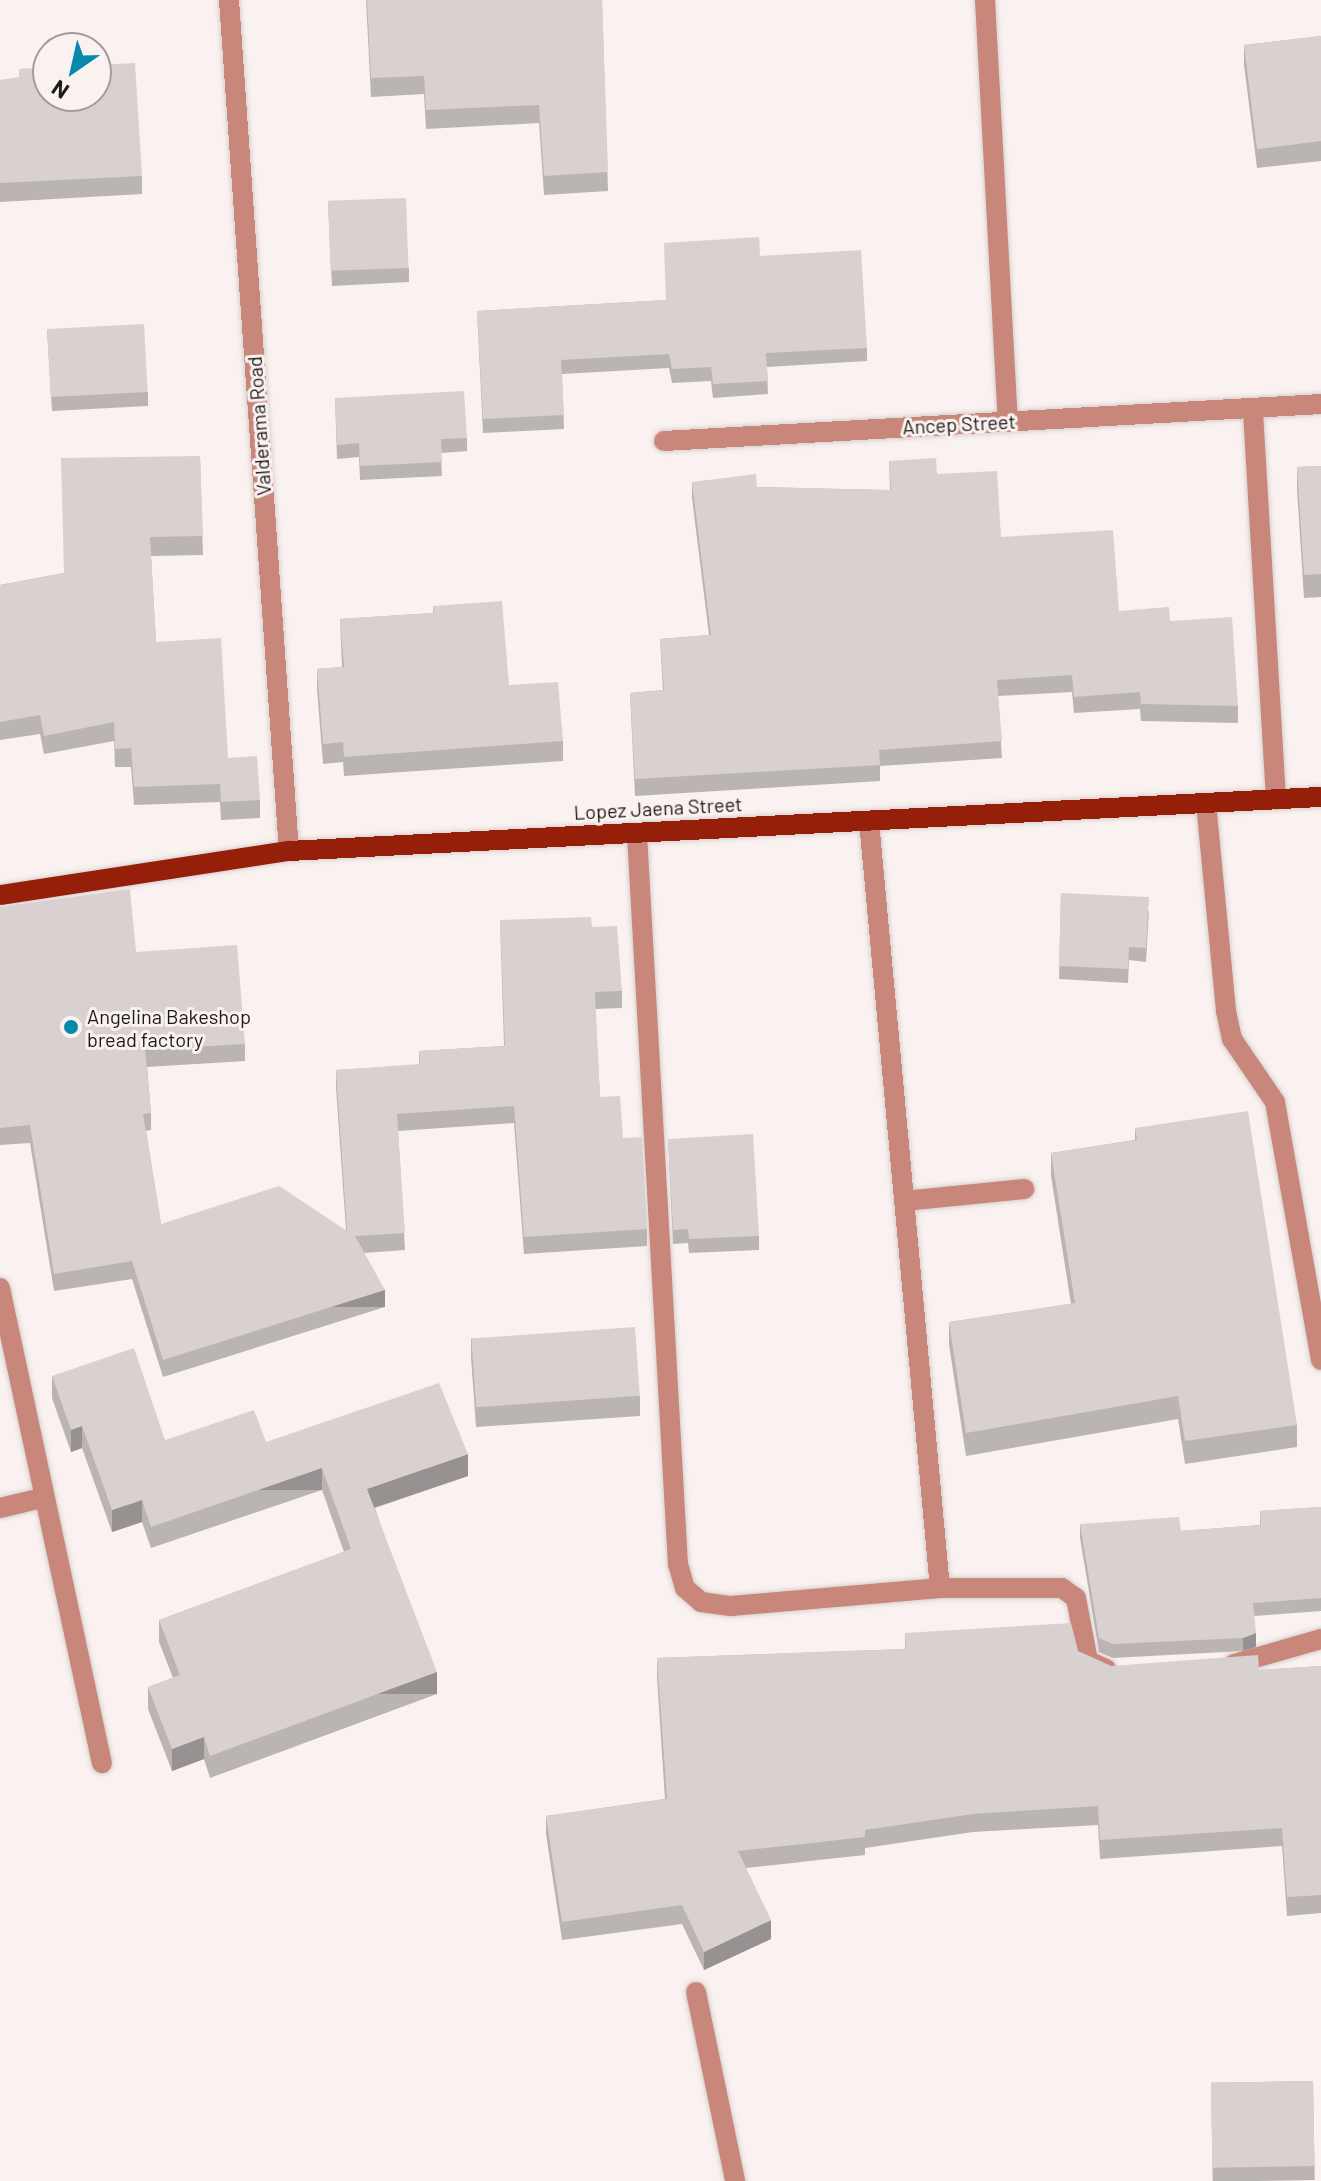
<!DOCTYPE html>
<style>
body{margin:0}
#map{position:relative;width:1321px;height:2181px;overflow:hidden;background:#faf2f0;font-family:Barlow,sans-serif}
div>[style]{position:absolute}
.roads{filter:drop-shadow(0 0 2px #d7d0ce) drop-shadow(0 0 2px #d7d0ce)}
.service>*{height:20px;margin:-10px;padding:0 10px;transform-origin:10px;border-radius:10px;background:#c8877a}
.minor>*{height:20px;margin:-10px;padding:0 10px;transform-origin:10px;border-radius:10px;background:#c8877a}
.primary>*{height:20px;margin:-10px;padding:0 10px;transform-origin:10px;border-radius:10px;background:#951f09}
.wall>*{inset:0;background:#bab4b2;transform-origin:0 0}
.shaded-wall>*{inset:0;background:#979291;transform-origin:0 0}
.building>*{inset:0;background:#d8d1cf;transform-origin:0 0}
.dots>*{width:22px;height:22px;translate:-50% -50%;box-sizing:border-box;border:4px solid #faf2f0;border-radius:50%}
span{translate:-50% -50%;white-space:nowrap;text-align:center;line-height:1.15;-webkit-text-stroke:6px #faf2f0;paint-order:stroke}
.street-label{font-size:20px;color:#1d1b1a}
.poi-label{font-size:20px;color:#1d1b1a}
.left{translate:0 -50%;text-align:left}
.north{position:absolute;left:32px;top:32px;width:80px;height:80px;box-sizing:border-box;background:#faf2f0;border:2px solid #a29c9a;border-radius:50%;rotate:214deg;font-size:22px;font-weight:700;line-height:32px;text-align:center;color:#1d1b1a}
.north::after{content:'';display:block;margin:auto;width:28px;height:36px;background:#0889ab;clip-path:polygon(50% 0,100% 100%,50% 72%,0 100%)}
</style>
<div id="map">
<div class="roads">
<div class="service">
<div style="left:1206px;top:803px;width:209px;rotate:84.5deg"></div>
<div style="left:1226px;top:1011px;width:29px;rotate:78deg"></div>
<div style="left:1232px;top:1039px;width:76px;rotate:55.7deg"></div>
<div style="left:1275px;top:1102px;width:262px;rotate:79.9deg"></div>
<div style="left:0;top:1288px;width:486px;rotate:77.9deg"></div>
<div style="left:0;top:1508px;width:43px;rotate:-13.4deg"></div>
<div style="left:696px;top:1992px;width:193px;rotate:78.3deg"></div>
</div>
<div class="minor">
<div style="left:229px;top:0;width:853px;rotate:85.97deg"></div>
<div style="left:985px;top:0;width:422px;rotate:86.9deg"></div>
<div style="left:1253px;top:412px;width:388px;rotate:86.6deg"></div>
<div style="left:664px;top:441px;width:658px;rotate:-3.22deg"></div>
<div style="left:637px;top:834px;width:731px;rotate:86.79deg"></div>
<div style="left:678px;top:1564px;width:25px;rotate:74deg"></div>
<div style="left:685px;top:1588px;width:21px;rotate:41deg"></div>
<div style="left:701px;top:1602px;width:30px;rotate:8deg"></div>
<div style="left:731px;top:1606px;width:210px;rotate:-4.9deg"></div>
<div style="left:940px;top:1588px;width:770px;rotate:-95.29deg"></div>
<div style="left:904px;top:1201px;width:121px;rotate:-5.7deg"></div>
<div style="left:940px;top:1588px;width:122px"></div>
<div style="left:1062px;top:1588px;width:17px;rotate:36deg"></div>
<div style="left:1076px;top:1598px;width:64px;rotate:79.2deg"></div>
<div style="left:1088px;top:1661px;width:20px;rotate:24deg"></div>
<div style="left:1234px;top:1664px;width:91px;rotate:-16deg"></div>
</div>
<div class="primary">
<div style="left:0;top:895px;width:292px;rotate:-8.7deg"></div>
<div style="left:289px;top:851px;width:1033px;rotate:-3deg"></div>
</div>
</div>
<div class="wall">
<div style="clip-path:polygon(366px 0,602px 0,608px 191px,544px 195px,539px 123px,426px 129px,424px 94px,371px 97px)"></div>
<div style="clip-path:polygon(1321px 36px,1321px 161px,1257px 168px,1244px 65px,1244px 45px)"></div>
<div style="clip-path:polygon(0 80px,142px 176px,142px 194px,0 202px)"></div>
<div style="clip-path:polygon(328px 203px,409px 268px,409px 282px,332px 286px)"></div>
<div style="clip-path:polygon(760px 256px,867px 348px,867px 361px,767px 367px,768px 394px,713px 398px,711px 381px,672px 383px,669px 368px,562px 374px,564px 429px,483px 433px,477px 311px,666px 300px)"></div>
<div style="clip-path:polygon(47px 329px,148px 392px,148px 406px,52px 411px)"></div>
<div style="clip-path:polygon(335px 398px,467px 438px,467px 451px,441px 453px,442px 476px,360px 480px,359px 457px,337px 459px)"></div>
<div style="clip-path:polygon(200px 456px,203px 555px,151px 556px,156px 642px,228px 758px,260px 800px,260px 818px,221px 820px,220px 802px,134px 805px,131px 767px,115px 767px,114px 741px,44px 754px,40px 734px,0 740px,0 585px,64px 573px)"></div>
<div style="clip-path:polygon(889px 461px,937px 474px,1001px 537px,1119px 611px,1170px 621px,1238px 706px,1238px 723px,1141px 721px,1140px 709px,1074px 713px,1072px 692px,998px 696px,1002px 758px,880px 766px,880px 781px,635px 796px,630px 693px,663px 690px,660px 639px,709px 635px,692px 498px,692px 482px,757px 487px,890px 490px)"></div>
<div style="clip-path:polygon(1321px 466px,1321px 597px,1304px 598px,1297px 489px,1297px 467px)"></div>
<div style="clip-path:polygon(433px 606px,563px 741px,563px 761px,344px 776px,343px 762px,323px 764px,317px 689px,317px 669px,342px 667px,340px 619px,433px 613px)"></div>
<div style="clip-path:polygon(1061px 893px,1149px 911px,1146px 962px,1129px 960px,1128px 983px,1059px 979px)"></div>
<div style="clip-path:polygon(0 907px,136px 952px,245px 1044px,245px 1061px,147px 1067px,151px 1113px,151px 1130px,146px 1131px,161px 1224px,346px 1230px,336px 1087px,336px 1070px,419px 1065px,419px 1051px,504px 1046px,500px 920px,592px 927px,622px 991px,622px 1008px,595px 1009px,600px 1097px,623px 1138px,647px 1229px,647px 1246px,524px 1254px,514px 1123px,398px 1131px,405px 1250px,364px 1253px,385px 1307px,163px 1377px,132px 1279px,54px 1291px,30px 1143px,0 1145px)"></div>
<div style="clip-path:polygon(1135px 1128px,1297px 1425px,1297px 1447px,1185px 1464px,1178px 1419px,966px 1456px,949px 1345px,949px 1322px,1071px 1304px,1051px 1176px,1051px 1153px,1135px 1140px)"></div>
<div style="clip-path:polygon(668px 1139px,759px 1236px,759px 1250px,689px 1253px,688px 1243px,673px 1244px)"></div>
<div style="clip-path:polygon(471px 1338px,640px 1396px,640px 1416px,476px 1427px,471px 1357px)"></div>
<div style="clip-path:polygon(52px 1376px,165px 1440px,266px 1442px,468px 1476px,375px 1508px,437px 1694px,210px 1778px,204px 1759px,172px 1771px,148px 1709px,148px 1687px,173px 1678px,159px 1642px,159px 1620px,344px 1552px,322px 1490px,151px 1548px,142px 1522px,112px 1532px,82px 1448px,71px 1452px,52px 1398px)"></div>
<div style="clip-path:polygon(1321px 1507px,1321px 1611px,1254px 1616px,1256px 1647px,1243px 1651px,1113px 1658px,1099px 1652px,1080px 1538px,1080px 1524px,1181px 1531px,1260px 1525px,1260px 1511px)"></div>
<div style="clip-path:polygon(905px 1633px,1078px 1651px,1111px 1666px,1259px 1670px,1321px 1666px,1321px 1913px,1287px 1916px,1282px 1846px,1100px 1859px,1098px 1825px,973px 1832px,865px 1848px,865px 1855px,746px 1868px,771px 1939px,704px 1970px,682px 1924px,562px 1940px,546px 1834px,546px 1816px,665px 1799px,657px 1677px,657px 1658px,905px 1649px)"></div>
<div style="left:1313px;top:2081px;width:99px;height:102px;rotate:89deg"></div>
</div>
<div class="shaded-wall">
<div style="left:385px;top:1290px;width:17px;height:233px;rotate:90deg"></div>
<div style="clip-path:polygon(82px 1426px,82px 1448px,71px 1452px,71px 1430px)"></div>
<div style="clip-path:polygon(468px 1454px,468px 1476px,367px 1510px,367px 1489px)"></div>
<div style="left:322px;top:1468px;width:22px;height:181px;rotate:90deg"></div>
<div style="clip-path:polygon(142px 1500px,142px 1522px,112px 1532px,112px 1510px)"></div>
<div style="clip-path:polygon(1256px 1633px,1256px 1647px,1243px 1651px,1243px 1638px)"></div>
<div style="left:437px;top:1672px;width:22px;height:242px;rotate:90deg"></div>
<div style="clip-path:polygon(204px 1737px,204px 1759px,172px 1771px,172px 1749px)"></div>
<div style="clip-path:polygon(771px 1920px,771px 1939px,704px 1970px,704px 1952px)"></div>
</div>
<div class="building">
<div style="clip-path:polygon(367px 0,602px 0,608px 172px,544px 176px,539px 105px,426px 110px,424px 76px,371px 78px)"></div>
<div style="clip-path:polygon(1321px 36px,1321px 141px,1257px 149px,1244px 45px)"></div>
<div style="clip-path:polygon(135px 63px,142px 176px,0 183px,0 80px,19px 77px,19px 69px,48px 67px,48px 96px,96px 96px,96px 65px)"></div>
<div style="left:406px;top:198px;width:70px;height:78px;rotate:88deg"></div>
<div style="clip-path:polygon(759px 237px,760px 256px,861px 250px,867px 348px,766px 353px,768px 381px,713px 384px,711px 367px,672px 369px,669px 354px,561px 360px,564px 415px,483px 419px,477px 311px,666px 300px,664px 243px)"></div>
<div style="left:144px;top:324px;width:68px;height:97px;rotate:87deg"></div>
<div style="clip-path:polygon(464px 391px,467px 438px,441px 439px,442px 462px,360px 466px,359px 443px,337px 445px,335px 398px)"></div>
<div style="clip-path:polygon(200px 456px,203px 536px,150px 537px,156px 642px,221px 638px,228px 758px,257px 756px,260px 800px,221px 802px,220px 784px,134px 787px,131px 748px,115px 749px,114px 722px,44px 736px,40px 715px,0 722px,0 585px,64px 573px,61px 458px)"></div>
<div style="clip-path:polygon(936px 458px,937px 474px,997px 471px,1001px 537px,1113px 530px,1119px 611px,1169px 607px,1170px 621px,1232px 617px,1238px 706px,1141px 704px,1140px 692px,1074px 697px,1072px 675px,997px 680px,1002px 741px,879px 750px,880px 765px,635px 779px,630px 693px,664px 690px,660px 639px,711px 635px,692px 482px,756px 474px,757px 487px,891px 490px,889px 461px)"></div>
<div style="clip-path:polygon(1321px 466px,1321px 574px,1304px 575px,1297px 467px)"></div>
<div style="clip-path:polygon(502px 601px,509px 685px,558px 682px,563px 741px,344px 757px,343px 742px,323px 744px,317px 669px,344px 667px,340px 619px,434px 613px,433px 606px)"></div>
<div style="clip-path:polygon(130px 889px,136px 952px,237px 945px,245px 1044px,145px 1050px,151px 1113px,143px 1114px,161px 1224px,279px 1186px,347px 1231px,336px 1070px,420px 1064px,419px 1051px,505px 1046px,500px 920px,591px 917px,592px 927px,617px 926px,622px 991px,595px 992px,600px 1097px,620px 1096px,623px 1138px,642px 1137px,647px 1229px,524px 1237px,514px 1106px,397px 1114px,405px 1233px,355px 1236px,385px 1290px,163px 1360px,132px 1261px,54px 1274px,30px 1125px,0 1128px,0 907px)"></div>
<div style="clip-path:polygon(1061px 893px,1149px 897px,1146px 948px,1129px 947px,1128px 969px,1059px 966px)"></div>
<div style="clip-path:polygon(1248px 1111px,1297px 1425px,1185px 1441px,1178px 1396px,966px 1433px,949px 1322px,1075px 1303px,1051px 1153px,1137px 1140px,1135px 1128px)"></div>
<div style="clip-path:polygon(753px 1134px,759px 1236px,689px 1239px,688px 1229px,673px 1230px,668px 1139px)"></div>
<div style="left:635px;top:1327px;width:69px;height:164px;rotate:86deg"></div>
<div style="clip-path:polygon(134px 1348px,165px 1440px,254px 1410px,266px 1442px,439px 1383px,468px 1454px,367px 1489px,437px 1672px,210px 1756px,204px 1737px,172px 1749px,148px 1687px,180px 1675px,159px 1620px,351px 1549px,322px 1468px,151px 1527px,142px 1500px,112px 1510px,82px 1426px,71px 1430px,52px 1376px)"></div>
<div style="clip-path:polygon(1321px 1507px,1321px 1598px,1253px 1603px,1256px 1633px,1243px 1638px,1113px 1644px,1099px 1638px,1080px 1524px,1179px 1517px,1181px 1531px,1261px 1525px,1260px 1511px)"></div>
<div style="clip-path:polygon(1071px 1623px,1078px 1651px,1111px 1666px,1258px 1655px,1259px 1670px,1321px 1666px,1321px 1895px,1287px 1897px,1282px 1828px,1100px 1840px,1098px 1806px,973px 1814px,865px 1830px,865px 1837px,738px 1851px,771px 1920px,704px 1952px,682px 1905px,562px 1922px,546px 1816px,667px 1799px,657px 1658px,906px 1649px,905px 1633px)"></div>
<div style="left:1313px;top:2081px;width:85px;height:102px;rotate:89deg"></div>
</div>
<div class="dots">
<div style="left:71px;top:1027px;background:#0889ab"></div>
</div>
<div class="street-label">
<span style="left:959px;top:424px;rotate:-3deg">Ancep Street</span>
<span style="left:259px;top:426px;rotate:-94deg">Valderama Road</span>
<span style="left:658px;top:808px;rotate:-3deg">Lopez Jaena Street</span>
</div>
<div class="poi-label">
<span class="left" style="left:87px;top:1028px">Angelina Bakeshop<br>bread factory</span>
</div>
<div class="north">N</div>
</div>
